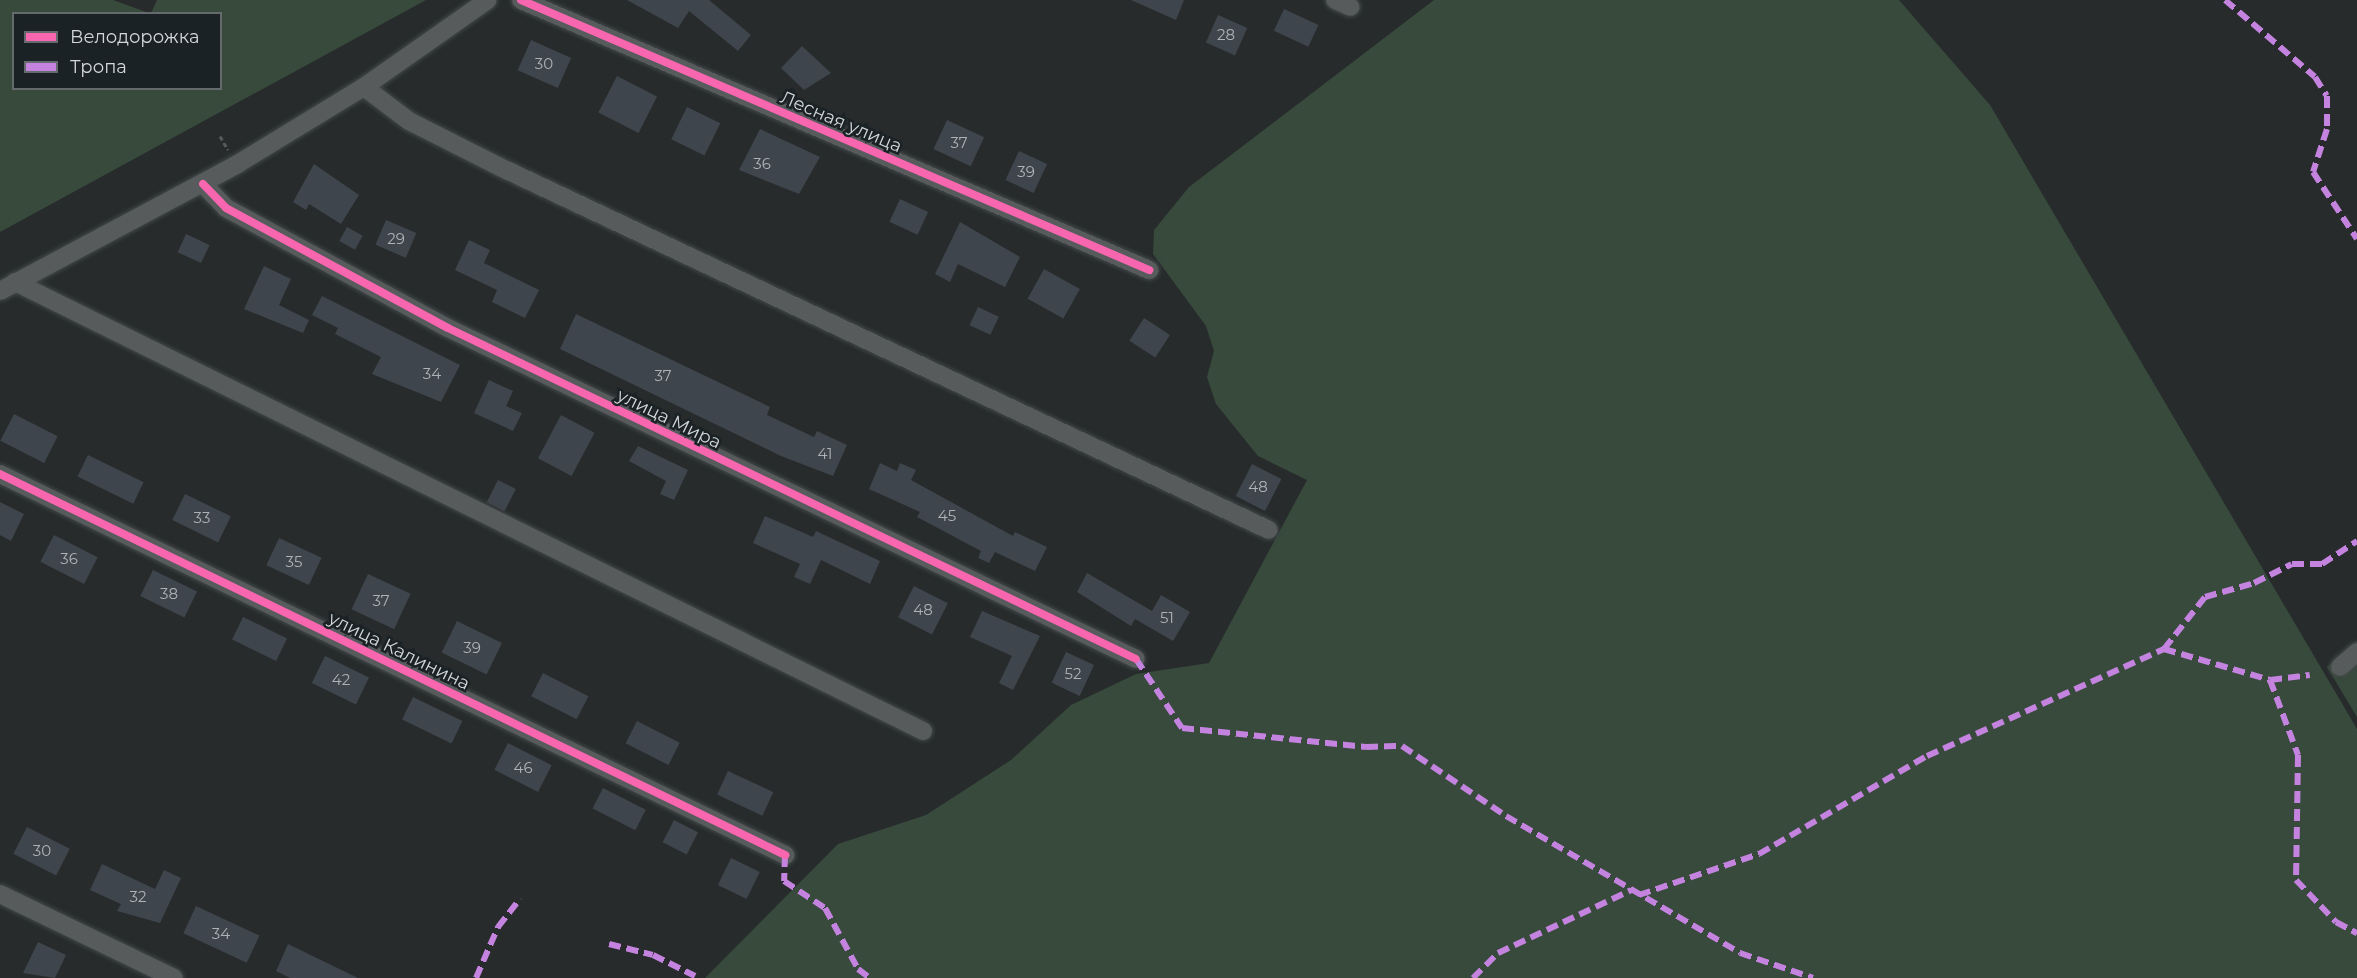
<!DOCTYPE html>
<meta charset="utf-8">
<style>
body{margin:0}
#map{position:relative;width:2357px;height:978px;overflow:hidden;background:#272b2c;font-family:Montserrat,sans-serif}
div>[style]{position:absolute}
.green>*{inset:0;background:#374a3c}
.building>*{inset:0;background:#3f454c;transform-origin:0 0}
.path>*{height:3px;margin-top:-1.5px;transform-origin:0;background:repeating-linear-gradient(90deg,#575a5b 0 4.5px,transparent 0 7.5px)}
.roads{filter:drop-shadow(0 0 2px #424748) drop-shadow(0 0 2px #424748)}
.minor>*{height:18px;margin:-9px;padding:0 9px;transform-origin:9px;border-radius:9px;background:#575b5c}
.quiet>*{height:6px;margin-top:-3px;transform-origin:0;background:repeating-linear-gradient(90deg,#c483df 0 12px,transparent 0 18px)}
.cycleway>*{height:8px;margin:-4px;padding:0 4px;transform-origin:4px;border-radius:4px;background:#f766af}
span{translate:-50% -50%;white-space:nowrap;text-align:center;line-height:1.15;-webkit-text-stroke:5px #1a2225;paint-order:stroke}
.number-label{font-size:15px;color:#adb2b6}
.number-label span{-webkit-text-stroke-width:0}
.street-label{font-size:18px;color:#d2d7d9}
.legend{position:absolute;left:12px;top:12px;width:210px;height:78px;box-sizing:border-box;background:#1a2225;border:2px solid #646a6d;margin:0;padding:8px 10px;list-style:none;font-size:18px;color:#d2d7d9}
.legend li{display:flex;align-items:center;gap:12px;height:30px}
.legend b{width:30px;border:2px solid #646a6d}
</style>
<div id="map">
<div class="green">
<div style="clip-path:polygon(0 0,113px 0,149px 13px,14px 14px,14px 88px,220px 88px,220px 14px,151px 13px,157px 0,426px 0,0 232px)"></div>
<div style="clip-path:polygon(1434px 0,1899px 0,1990px 105px,2357px 729px,2357px 978px,705px 978px,838px 844px,926px 815px,1011px 760px,1071px 705px,1136px 674px,1209px 663px,1307px 480px,1258px 456px,1216px 404px,1207px 377px,1214px 351px,1206px 326px,1153px 254px,1154px 230px,1189px 187px)"></div>
<div style="clip-path:polygon(2357px 641px,2357px 717px,2327px 667px)"></div>
</div>
<div class="building">
<div style="clip-path:polygon(627px 0,709px 0,751px 35px,738px 51px,689px 11px,678px 28px)"></div>
<div style="clip-path:polygon(1131px 0,1184px 0,1176px 20px)"></div>
<div style="left:1284px;top:9px;width:38px;height:24px;rotate:25deg"></div>
<div style="left:1218px;top:15px;width:32px;height:30px;rotate:24deg"></div>
<div style="left:531px;top:40px;width:44px;height:33px;rotate:24deg"></div>
<div style="clip-path:polygon(802px 46px,831px 73px,804px 90px,781px 68px)"></div>
<div style="left:617px;top:76px;width:45px;height:41px;rotate:27deg"></div>
<div style="left:687px;top:107px;width:37px;height:36px;rotate:26deg"></div>
<div style="left:947px;top:120px;width:41px;height:32px;rotate:25deg"></div>
<div style="clip-path:polygon(760px 129px,820px 157px,799px 194px,739px 170px)"></div>
<div style="left:1019px;top:151px;width:31px;height:32px;rotate:25deg"></div>
<div style="clip-path:polygon(314px 164px,359px 195px,341px 224px,309px 204px,306px 210px,293px 202px)"></div>
<div style="left:900px;top:199px;width:31px;height:25px;rotate:25deg"></div>
<div style="left:386px;top:220px;width:33px;height:27px;rotate:23deg"></div>
<div style="clip-path:polygon(960px 222px,1020px 257px,1005px 287px,958px 264px,950px 282px,935px 274px)"></div>
<div style="left:347px;top:227px;width:18px;height:16px;rotate:29deg"></div>
<div style="left:186px;top:234px;width:26px;height:20px;rotate:25deg"></div>
<div style="clip-path:polygon(469px 240px,490px 250px,484px 263px,539px 290px,525px 318px,492px 302px,497px 290px,455px 270px)"></div>
<div style="clip-path:polygon(264px 266px,291px 279px,279px 305px,309px 320px,303px 333px,244px 309px)"></div>
<div style="left:1044px;top:269px;width:41px;height:34px;rotate:29deg"></div>
<div style="clip-path:polygon(322px 296px,460px 365px,441px 402px,372px 374px,381px 357px,335px 334px,338px 328px,312px 315px)"></div>
<div style="left:978px;top:307px;width:23px;height:20px;rotate:25deg"></div>
<div style="clip-path:polygon(576px 314px,770px 407px,767px 415px,814px 437px,817px 431px,847px 445px,833px 476px,781px 456px,560px 349px)"></div>
<div style="left:1144px;top:318px;width:31px;height:27px;rotate:33deg"></div>
<div style="clip-path:polygon(489px 380px,513px 391px,506px 406px,522px 413px,513px 431px,474px 413px)"></div>
<div style="left:14px;top:414px;width:49px;height:30px;rotate:27deg"></div>
<div style="left:561px;top:415px;width:38px;height:49px;rotate:28deg"></div>
<div style="clip-path:polygon(638px 446px,688px 470px,674px 500px,660px 494px,666px 481px,629px 461px)"></div>
<div style="left:88px;top:455px;width:62px;height:24px;rotate:26deg"></div>
<div style="clip-path:polygon(880px 463px,897px 471px,900px 463px,916px 470px,911px 480px,1013px 536px,1015px 532px,1047px 547px,1035px 571px,995px 552px,989px 563px,978px 558px,981px 551px,917px 517px,920px 512px,869px 489px)"></div>
<div style="left:1252px;top:464px;width:33px;height:36px;rotate:27deg"></div>
<div style="left:498px;top:480px;width:20px;height:25px;rotate:27deg"></div>
<div style="left:185px;top:494px;width:51px;height:29px;rotate:26deg"></div>
<div style="clip-path:polygon(0 502px,24px 514px,11px 541px,0 535px)"></div>
<div style="clip-path:polygon(765px 516px,813px 537px,816px 531px,880px 561px,870px 584px,821px 560px,810px 584px,794px 577px,800px 564px,753px 543px)"></div>
<div style="left:54px;top:535px;width:49px;height:30px;rotate:27deg"></div>
<div style="left:279px;top:538px;width:47px;height:30px;rotate:25deg"></div>
<div style="left:153px;top:570px;width:49px;height:29px;rotate:26deg"></div>
<div style="clip-path:polygon(1087px 573px,1152px 611px,1161px 595px,1190px 612px,1173px 641px,1135px 619px,1131px 626px,1077px 592px)"></div>
<div style="left:368px;top:574px;width:47px;height:39px;rotate:25deg"></div>
<div style="left:914px;top:586px;width:38px;height:35px;rotate:27deg"></div>
<div style="clip-path:polygon(982px 611px,1040px 636px,1013px 690px,999px 683px,1012px 656px,970px 637px)"></div>
<div style="left:243px;top:617px;width:49px;height:25px;rotate:26deg"></div>
<div style="left:457px;top:621px;width:50px;height:35px;rotate:26deg"></div>
<div style="left:1066px;top:652px;width:31px;height:34px;rotate:25deg"></div>
<div style="left:325px;top:656px;width:49px;height:30px;rotate:26deg"></div>
<div style="left:543px;top:673px;width:51px;height:26px;rotate:27deg"></div>
<div style="left:413px;top:697px;width:55px;height:25px;rotate:26deg"></div>
<div style="left:637px;top:721px;width:48px;height:25px;rotate:27deg"></div>
<div style="left:508px;top:743px;width:49px;height:30px;rotate:27deg"></div>
<div style="left:728px;top:771px;width:50px;height:26px;rotate:25deg"></div>
<div style="left:603px;top:788px;width:48px;height:23px;rotate:27deg"></div>
<div style="left:674px;top:820px;width:27px;height:25px;rotate:27deg"></div>
<div style="left:27px;top:827px;width:48px;height:30px;rotate:27deg"></div>
<div style="left:731px;top:858px;width:32px;height:30px;rotate:26deg"></div>
<div style="clip-path:polygon(102px 864px,155px 889px,164px 870px,181px 878px,160px 923px,117px 911px,121px 904px,90px 890px)"></div>
<div style="left:196px;top:906px;width:70px;height:30px;rotate:25deg"></div>
<div style="clip-path:polygon(38px 942px,66px 955px,55px 978px,23px 973px)"></div>
<div style="clip-path:polygon(288px 944px,358px 978px,290px 978px,276px 971px)"></div>
</div>
<div class="path">
<div style="left:220px;top:136px;width:16px;rotate:60deg"></div>
</div>
<div class="roads">
<div class="minor">
<div style="left:521px;top:0;width:684px;rotate:23.26deg"></div>
<div style="left:1335px;top:0;width:17px;rotate:24deg"></div>
<div style="left:364px;top:87px;width:56px;rotate:37.1deg"></div>
<div style="left:409px;top:121px;width:102px;rotate:26.8deg"></div>
<div style="left:500px;top:167px;width:850px;rotate:25.27deg"></div>
<div style="left:203px;top:184px;width:33px;rotate:46deg"></div>
<div style="left:226px;top:208px;width:252px;rotate:28.4deg"></div>
<div style="left:448px;top:328px;width:763px;rotate:25.69deg"></div>
<div style="left:15px;top:282px;width:1013px;rotate:26.31deg"></div>
<div style="left:0;top:291px;width:268px;rotate:-28.1deg"></div>
<div style="left:236px;top:165px;width:150px;rotate:-31.4deg"></div>
<div style="left:364px;top:87px;width:151px;rotate:-35.1deg"></div>
<div style="left:0;top:474px;width:873px;rotate:25.89deg"></div>
<div style="left:2340px;top:667px;width:23px;rotate:-41deg"></div>
<div style="left:0;top:894px;width:193px;rotate:25.8deg"></div>
</div>
</div>
<div class="quiet">
<div style="left:2225px;top:0;width:118px;rotate:40.5deg"></div>
<div style="left:2315px;top:77px;width:22px;rotate:58deg"></div>
<div style="left:2327px;top:96px;width:33px;rotate:90deg"></div>
<div style="left:2327px;top:129px;width:45px;rotate:108deg"></div>
<div style="left:2313px;top:172px;width:80px;rotate:56.7deg"></div>
<div style="left:2164px;top:649px;width:110px;rotate:16.3deg"></div>
<div style="left:2270px;top:680px;width:40px;rotate:-7.1deg"></div>
<div style="left:1136px;top:659px;width:83px;rotate:56.3deg"></div>
<div style="left:1182px;top:728px;width:185px;rotate:5.9deg"></div>
<div style="left:1366px;top:747px;width:36px;rotate:-2deg"></div>
<div style="left:1402px;top:746px;width:125px;rotate:33.9deg"></div>
<div style="left:1506px;top:816px;width:271px;rotate:30.3deg"></div>
<div style="left:1740px;top:953px;width:77px;rotate:18.9deg"></div>
<div style="left:2270px;top:680px;width:80px;rotate:69.5deg"></div>
<div style="left:2298px;top:755px;width:125px;rotate:90.9deg"></div>
<div style="left:2296px;top:880px;width:58px;rotate:46.4deg"></div>
<div style="left:2336px;top:922px;width:24px;rotate:28deg"></div>
<div style="left:785px;top:855px;width:26px;rotate:92deg"></div>
<div style="left:784px;top:881px;width:49px;rotate:33.4deg"></div>
<div style="left:825px;top:908px;width:69px;rotate:61.6deg"></div>
<div style="left:858px;top:969px;width:15px;rotate:37deg"></div>
<div style="left:1639px;top:895px;width:127px;rotate:-18.9deg"></div>
<div style="left:1759px;top:854px;width:194px;rotate:-30.3deg"></div>
<div style="left:1927px;top:756px;width:260px;rotate:-24.3deg"></div>
<div style="left:2164px;top:649px;width:66px;rotate:-51.7deg"></div>
<div style="left:2205px;top:597px;width:51px;rotate:-15.9deg"></div>
<div style="left:2254px;top:583px;width:42px;rotate:-26.6deg"></div>
<div style="left:2292px;top:564px;width:30px"></div>
<div style="left:2322px;top:564px;width:42px;rotate:-33.3deg"></div>
<div style="left:609px;top:944px;width:45px;rotate:14deg"></div>
<div style="left:653px;top:955px;width:47px;rotate:26.6deg"></div>
<div style="left:476px;top:978px;width:56px;rotate:-66.7deg"></div>
<div style="left:498px;top:927px;width:36px;rotate:-52deg"></div>
<div style="left:1473px;top:978px;width:35px;rotate:-45deg"></div>
<div style="left:1498px;top:953px;width:147px;rotate:-25.3deg"></div>
</div>
<div class="cycleway">
<div style="left:521px;top:0;width:684px;rotate:23.26deg"></div>
<div style="left:203px;top:184px;width:33px;rotate:46deg"></div>
<div style="left:226px;top:208px;width:252px;rotate:28.4deg"></div>
<div style="left:448px;top:328px;width:763px;rotate:25.69deg"></div>
<div style="left:0;top:474px;width:873px;rotate:25.89deg"></div>
</div>
<div class="number-label">
<span style="left:1226px;top:35px">28</span>
<span style="left:544px;top:64px">30</span>
<span style="left:959px;top:143px">37</span>
<span style="left:762px;top:164px">36</span>
<span style="left:1026px;top:172px">39</span>
<span style="left:396px;top:239px">29</span>
<span style="left:432px;top:374px">34</span>
<span style="left:663px;top:376px">37</span>
<span style="left:825px;top:454px">41</span>
<span style="left:1258px;top:487px">48</span>
<span style="left:947px;top:516px">45</span>
<span style="left:202px;top:518px">33</span>
<span style="left:69px;top:559px">36</span>
<span style="left:294px;top:562px">35</span>
<span style="left:169px;top:594px">38</span>
<span style="left:381px;top:601px">37</span>
<span style="left:923px;top:610px">48</span>
<span style="left:1167px;top:618px">51</span>
<span style="left:472px;top:648px">39</span>
<span style="left:1073px;top:674px">52</span>
<span style="left:341px;top:680px">42</span>
<span style="left:523px;top:768px">46</span>
<span style="left:42px;top:851px">30</span>
<span style="left:138px;top:897px">32</span>
<span style="left:221px;top:934px">34</span>
</div>
<div class="street-label">
<span style="left:841px;top:122px;rotate:23deg">Лесная улица</span>
<span style="left:669px;top:419px;rotate:26deg">улица Мира</span>
<span style="left:399px;top:651px;rotate:26deg">улица Калинина</span>
</div>
<ul class="legend">
<li><b style="height:8px;background:#f766af"></b>Велодорожка</li>
<li><b style="height:8px;background:#c483df"></b>Тропа</li>
</ul>
</div>
